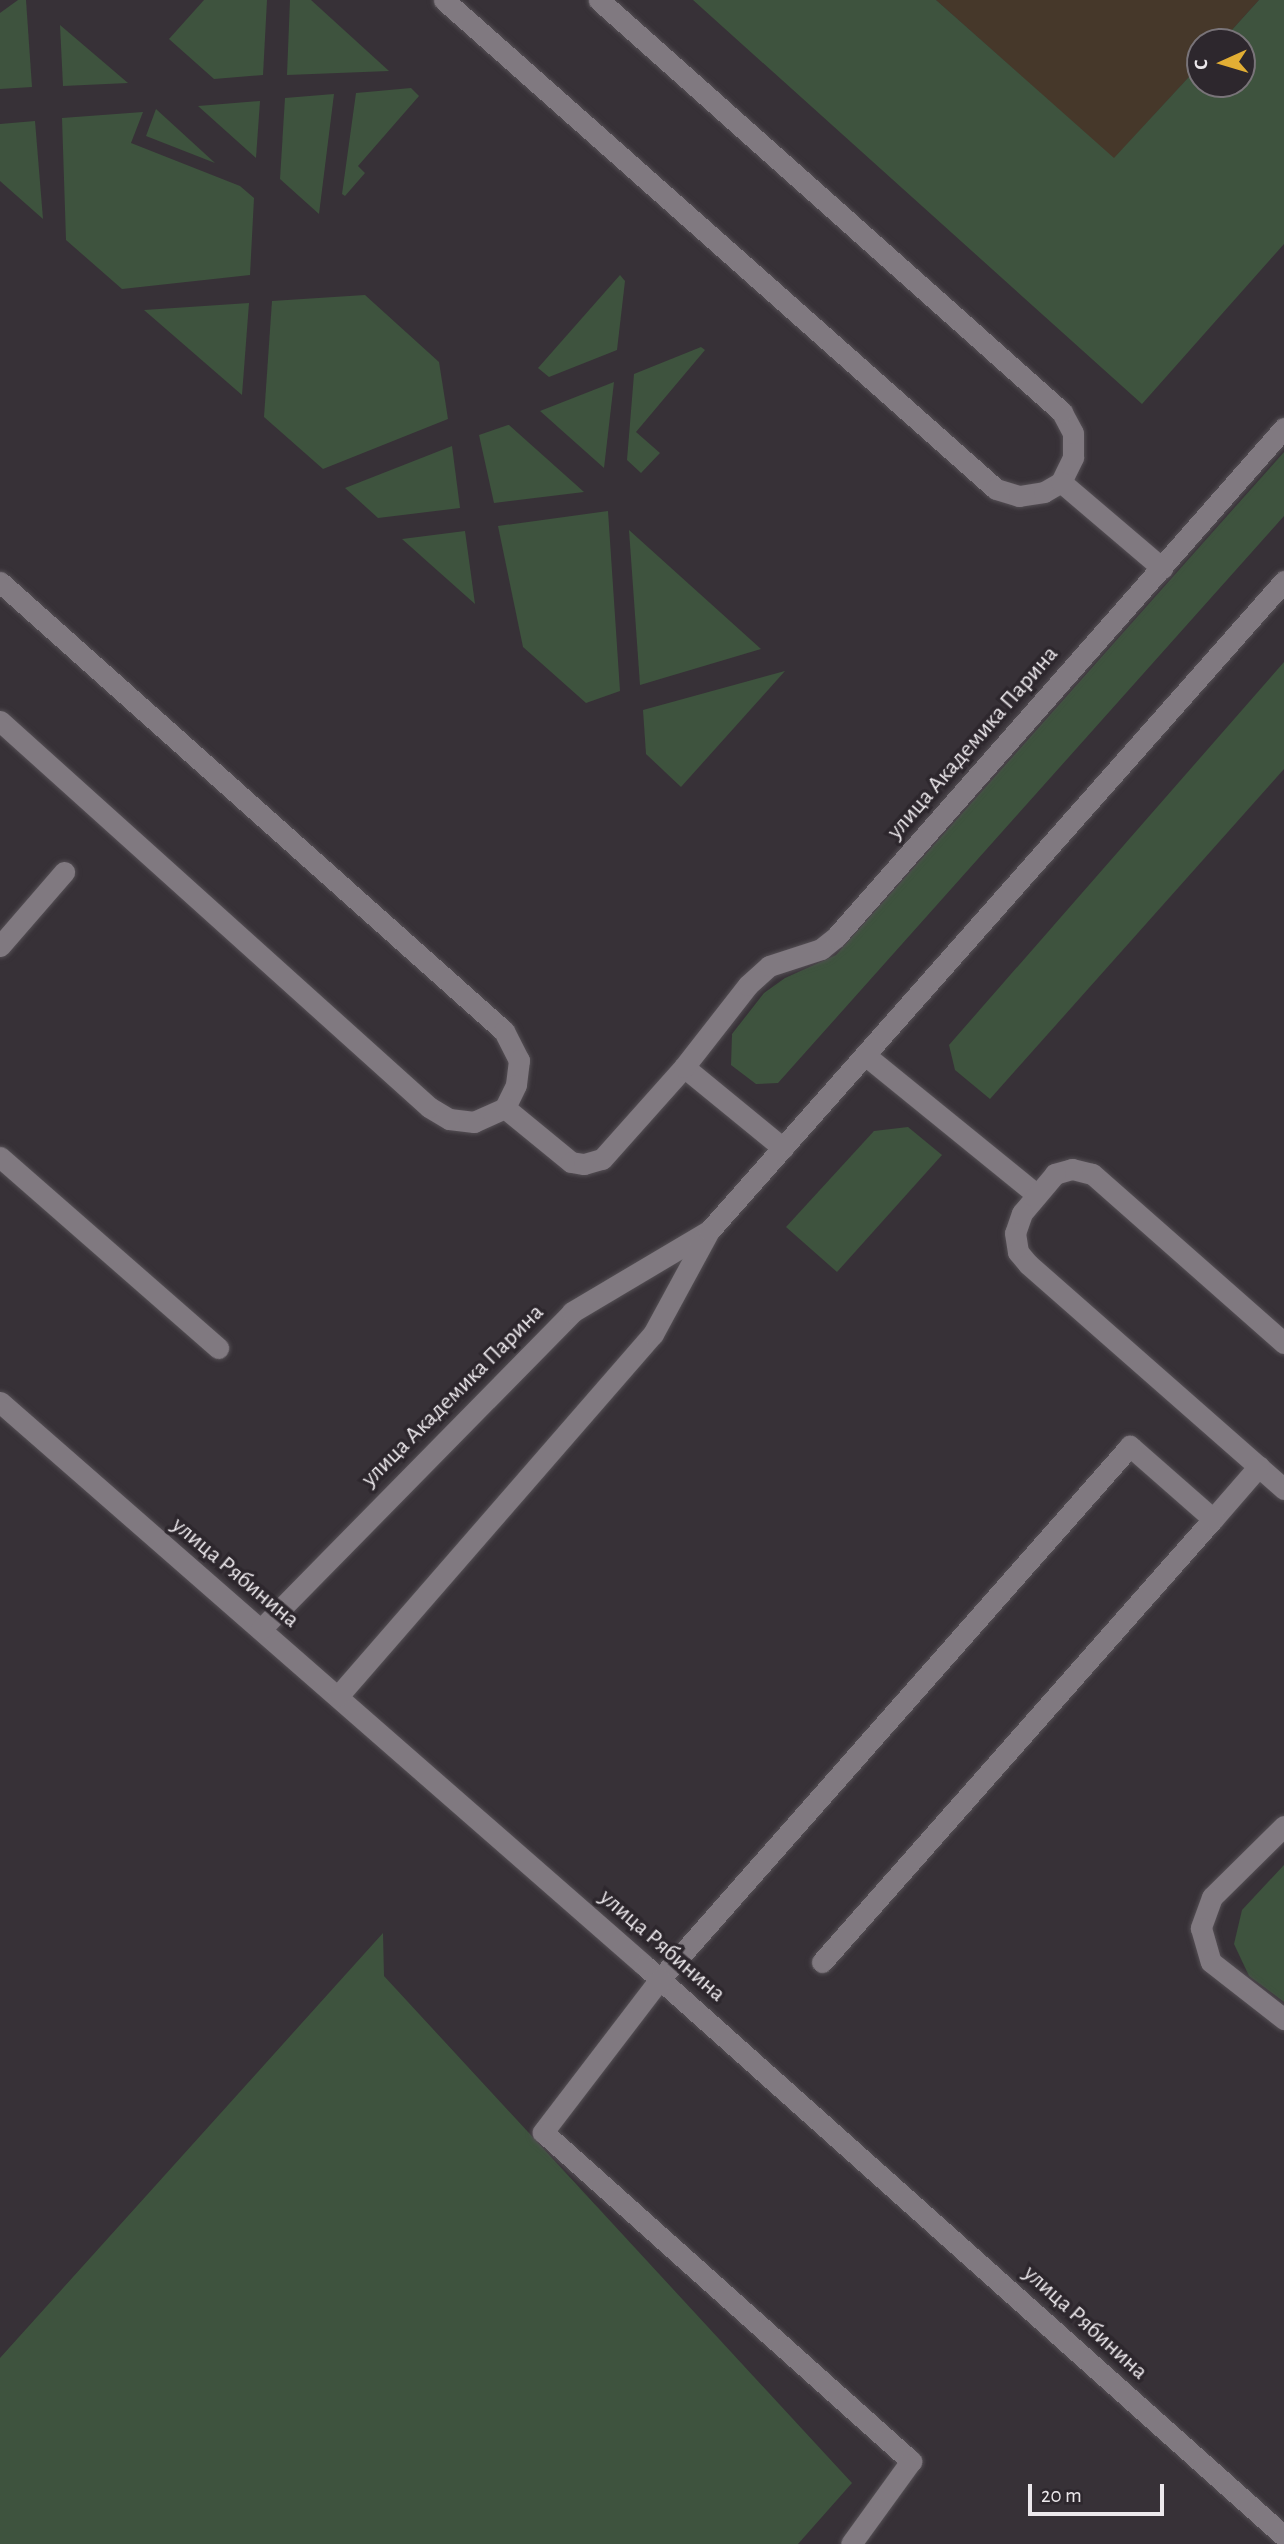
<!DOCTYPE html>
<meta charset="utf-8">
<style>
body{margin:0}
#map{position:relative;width:1284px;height:2544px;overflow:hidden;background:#373137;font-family:"Alegreya Sans",sans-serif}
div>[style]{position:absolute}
.education>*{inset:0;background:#46382a}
.green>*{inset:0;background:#3e533e}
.roads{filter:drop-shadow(0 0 2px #544f54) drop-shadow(0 0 2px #544f54)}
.minor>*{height:21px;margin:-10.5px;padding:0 10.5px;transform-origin:10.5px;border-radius:10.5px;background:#807980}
span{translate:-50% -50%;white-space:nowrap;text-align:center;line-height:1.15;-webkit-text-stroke:7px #2d272d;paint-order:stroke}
.street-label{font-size:24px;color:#ece8ec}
.north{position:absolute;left:1186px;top:28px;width:70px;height:70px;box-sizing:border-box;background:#2d272d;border:2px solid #797479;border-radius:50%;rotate:266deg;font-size:19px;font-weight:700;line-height:28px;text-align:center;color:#ece8ec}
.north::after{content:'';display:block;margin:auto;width:24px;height:32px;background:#e2ae34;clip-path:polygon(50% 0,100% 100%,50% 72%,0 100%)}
.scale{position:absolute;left:1028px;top:2484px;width:136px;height:32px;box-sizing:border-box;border:4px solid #ece8ec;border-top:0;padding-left:9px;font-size:21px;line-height:24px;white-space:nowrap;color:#ece8ec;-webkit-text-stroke:5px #2d272d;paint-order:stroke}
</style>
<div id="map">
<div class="education">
<div style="clip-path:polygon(936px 0,1259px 0,1221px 42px,1200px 42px,1200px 65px,1114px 159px)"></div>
</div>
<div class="green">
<div style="clip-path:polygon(18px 0,26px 0,32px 87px,0 89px,0 13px)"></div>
<div style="clip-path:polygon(204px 0,267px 0,263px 75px,214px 79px,169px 39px)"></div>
<div style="clip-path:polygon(290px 0,311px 0,389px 71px,287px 75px)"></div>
<div style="clip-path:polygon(693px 0,936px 0,1114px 158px,1200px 65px,1200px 84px,1242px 84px,1242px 42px,1221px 42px,1259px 0,1284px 0,1284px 244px,1142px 404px)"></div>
<div style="clip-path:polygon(60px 25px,128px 83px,63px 86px)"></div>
<div style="clip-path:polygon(411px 88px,419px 96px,358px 166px,365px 173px,345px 196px,342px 194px,356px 93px)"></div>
<div style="clip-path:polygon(334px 94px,319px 214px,280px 179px,285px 98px)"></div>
<div style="clip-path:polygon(260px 101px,256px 158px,198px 106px)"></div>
<div style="clip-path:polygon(156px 109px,215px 163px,146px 136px)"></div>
<div style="clip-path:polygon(143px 112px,131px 143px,240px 186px,254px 198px,250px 275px,122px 289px,66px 240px,62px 118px)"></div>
<div style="clip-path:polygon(35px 121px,43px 219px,0 181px,0 124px)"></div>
<div style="clip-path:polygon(620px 275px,625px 281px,617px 350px,549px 377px,538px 368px)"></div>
<div style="clip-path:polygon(365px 295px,439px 362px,448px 419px,323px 469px,264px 417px,272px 301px)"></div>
<div style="clip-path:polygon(249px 303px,242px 395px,144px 310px)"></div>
<div style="clip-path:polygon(701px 347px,705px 350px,636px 432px,660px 453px,641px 473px,627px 460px,634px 374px)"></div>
<div style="clip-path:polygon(614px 382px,604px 468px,540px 411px)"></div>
<div style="clip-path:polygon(508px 425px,509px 425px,584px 492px,494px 503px,479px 435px)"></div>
<div style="clip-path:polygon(452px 446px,460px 508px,378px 518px,345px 488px)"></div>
<div style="clip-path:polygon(1284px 452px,1284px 516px,778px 1083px,756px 1084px,731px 1065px,732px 1034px,764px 993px,785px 978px,836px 955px)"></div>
<div style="clip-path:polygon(608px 511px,620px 691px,586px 703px,523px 647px,498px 526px)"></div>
<div style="clip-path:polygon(629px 530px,761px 649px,640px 685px)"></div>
<div style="clip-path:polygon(465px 531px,475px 604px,402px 539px)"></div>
<div style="clip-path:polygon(1284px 662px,1284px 769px,990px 1099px,955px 1070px,949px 1045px)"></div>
<div style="clip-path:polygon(785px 671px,681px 787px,646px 754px,643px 710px)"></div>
<div style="clip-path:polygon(908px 1127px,942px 1155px,837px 1272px,786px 1227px,874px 1131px)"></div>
<div style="clip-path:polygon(1284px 1865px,1284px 2002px,1249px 1976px,1234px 1944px,1242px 1910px)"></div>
<div style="clip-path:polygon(383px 1933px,384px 1976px,852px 2483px,798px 2544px,0 2544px,0 2358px)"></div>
</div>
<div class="roads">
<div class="minor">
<div style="left:444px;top:0;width:737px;rotate:41.54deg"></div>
<div style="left:996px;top:489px;width:24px;rotate:17deg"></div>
<div style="left:1019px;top:496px;width:25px;rotate:-9deg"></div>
<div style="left:1044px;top:492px;width:20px;rotate:-30deg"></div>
<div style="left:1061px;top:482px;width:28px;rotate:-64deg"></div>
<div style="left:1073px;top:457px;width:24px;rotate:-90deg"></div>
<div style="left:1073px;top:433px;width:24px;rotate:-118deg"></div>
<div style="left:1062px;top:412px;width:620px;rotate:-138.34deg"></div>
<div style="left:1061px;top:482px;width:133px;rotate:40.4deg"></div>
<div style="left:0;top:582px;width:675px;rotate:41.7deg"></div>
<div style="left:504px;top:1031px;width:33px;rotate:63deg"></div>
<div style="left:519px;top:1060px;width:25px;rotate:97deg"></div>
<div style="left:516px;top:1085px;width:25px;rotate:116deg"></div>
<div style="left:505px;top:1108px;width:34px;rotate:156deg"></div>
<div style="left:474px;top:1122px;width:25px;rotate:-173deg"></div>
<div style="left:449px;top:1119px;width:23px;rotate:-149deg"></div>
<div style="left:429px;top:1107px;width:577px;rotate:-138.02deg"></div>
<div style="left:0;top:946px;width:98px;rotate:-49.1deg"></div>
<div style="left:865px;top:1055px;width:220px;rotate:39.1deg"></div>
<div style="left:684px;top:1067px;width:128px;rotate:39.3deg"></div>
<div style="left:505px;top:1108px;width:85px;rotate:39.3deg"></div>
<div style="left:571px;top:1162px;width:13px;rotate:9deg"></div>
<div style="left:584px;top:1164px;width:19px;rotate:-16deg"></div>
<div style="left:602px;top:1159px;width:123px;rotate:-48.3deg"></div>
<div style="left:684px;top:1067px;width:104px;rotate:-52deg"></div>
<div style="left:748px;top:985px;width:28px;rotate:-42deg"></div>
<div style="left:769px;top:966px;width:55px;rotate:-18.1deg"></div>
<div style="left:821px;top:949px;width:19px;rotate:-39deg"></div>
<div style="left:836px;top:937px;width:678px;rotate:-48.65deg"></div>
<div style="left:0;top:1157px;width:290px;rotate:41.2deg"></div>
<div style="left:1284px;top:1343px;width:256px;rotate:-138.6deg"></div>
<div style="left:1092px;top:1174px;width:21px;rotate:-166deg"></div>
<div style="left:1072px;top:1169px;width:18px;rotate:164deg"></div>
<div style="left:1055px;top:1174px;width:51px;rotate:130.2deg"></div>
<div style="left:1022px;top:1213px;width:21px;rotate:109deg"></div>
<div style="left:1015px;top:1233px;width:19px;rotate:81deg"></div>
<div style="left:1018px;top:1252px;width:16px;rotate:50deg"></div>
<div style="left:1028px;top:1264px;width:341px;rotate:41.3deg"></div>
<div style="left:0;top:1402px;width:855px;rotate:41.16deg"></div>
<div style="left:644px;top:1965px;width:858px;rotate:41.74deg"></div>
<div style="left:1213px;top:1519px;width:70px;rotate:-49deg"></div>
<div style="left:261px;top:1629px;width:444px;rotate:-45.5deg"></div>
<div style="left:572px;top:1312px;width:157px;rotate:-30.7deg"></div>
<div style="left:339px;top:1695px;width:478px;rotate:-49deg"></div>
<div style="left:653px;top:1334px;width:117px;rotate:-61.5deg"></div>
<div style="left:709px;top:1231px;width:868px;rotate:-48.5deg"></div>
<div style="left:1284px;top:1826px;width:101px;rotate:135.4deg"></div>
<div style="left:1212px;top:1897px;width:33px;rotate:110deg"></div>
<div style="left:1201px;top:1928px;width:35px;rotate:74deg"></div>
<div style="left:1211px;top:1962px;width:93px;rotate:38deg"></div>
<div style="left:822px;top:1962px;width:591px;rotate:-48.57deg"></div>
<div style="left:1213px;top:1519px;width:111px;rotate:-138.7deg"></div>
<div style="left:1130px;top:1446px;width:711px;rotate:131.41deg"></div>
<div style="left:660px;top:1979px;width:193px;rotate:127.4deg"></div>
<div style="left:543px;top:2132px;width:494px;rotate:41.8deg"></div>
<div style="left:911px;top:2461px;width:102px;rotate:125.9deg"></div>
</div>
</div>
<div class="street-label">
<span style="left:973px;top:743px;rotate:-49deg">улица Академика Парина</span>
<span style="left:453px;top:1396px;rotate:-45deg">улица Академика Парина</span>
<span style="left:235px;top:1573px;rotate:40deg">улица Рябинина</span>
<span style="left:662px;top:1946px;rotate:41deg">улица Рябинина</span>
<span style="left:1085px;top:2323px;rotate:42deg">улица Рябинина</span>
</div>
<div class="north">С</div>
<div class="scale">20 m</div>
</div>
